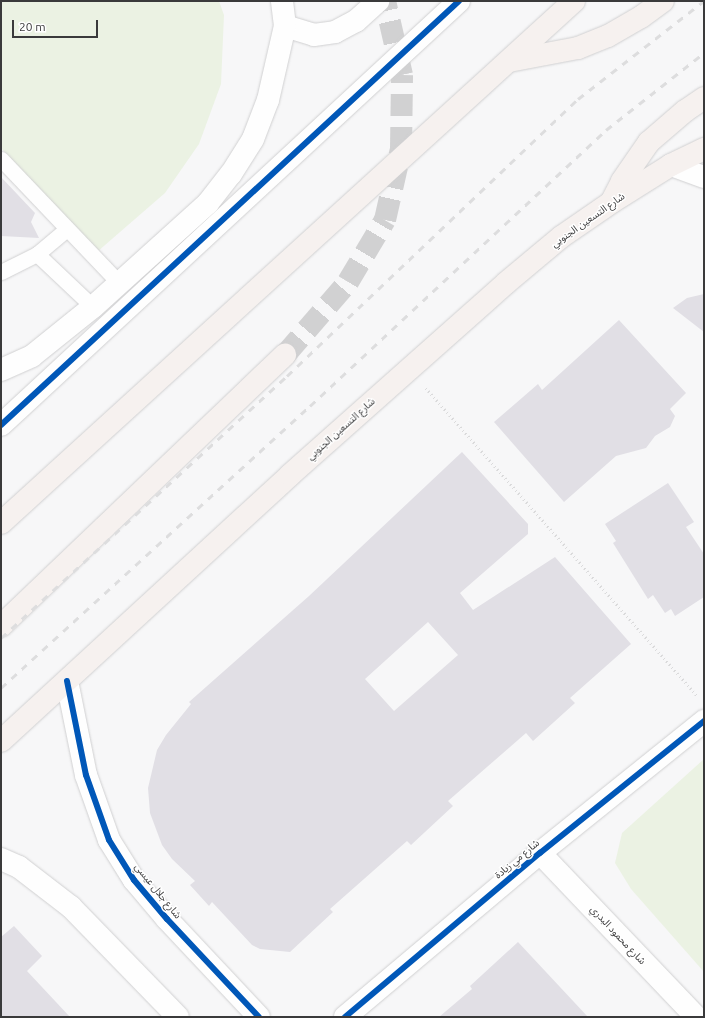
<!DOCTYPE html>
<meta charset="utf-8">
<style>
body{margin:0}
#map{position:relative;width:705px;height:1018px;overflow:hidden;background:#f7f7f8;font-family:Ubuntu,"Noto Sans Arabic",sans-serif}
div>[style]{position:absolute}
.green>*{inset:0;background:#ebf2e3}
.building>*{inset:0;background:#e1dfe5}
.trunk-tunnel>*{height:22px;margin-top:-11px;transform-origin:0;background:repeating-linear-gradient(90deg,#d1d1d2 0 22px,transparent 0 33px)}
.path>*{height:2.5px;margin-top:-1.25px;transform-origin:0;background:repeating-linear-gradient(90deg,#dadadb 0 1px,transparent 0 4px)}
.roads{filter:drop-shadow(0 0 1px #d0d0d1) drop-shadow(0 0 1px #d0d0d1)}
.service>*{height:15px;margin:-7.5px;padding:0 7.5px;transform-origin:7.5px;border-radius:7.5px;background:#fefefe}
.minor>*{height:22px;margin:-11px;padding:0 11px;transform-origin:11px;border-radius:11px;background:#fefefe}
.tertiary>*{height:22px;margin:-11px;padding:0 11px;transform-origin:11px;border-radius:11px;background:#fefefe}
.trunk>*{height:22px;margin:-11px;padding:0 11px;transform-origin:11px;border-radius:11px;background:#f6f1ef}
.rail>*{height:3px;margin-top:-1.5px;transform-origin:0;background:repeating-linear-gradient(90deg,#ddddde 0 7px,transparent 0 14px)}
.cycleway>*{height:6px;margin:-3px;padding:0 3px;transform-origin:3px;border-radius:3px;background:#0057b8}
span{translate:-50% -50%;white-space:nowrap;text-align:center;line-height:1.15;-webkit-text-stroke:3px #fff;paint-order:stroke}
.street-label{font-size:10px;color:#3a3a3b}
.frame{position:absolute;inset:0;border:2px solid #3a3a3b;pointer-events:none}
.scale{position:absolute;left:12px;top:20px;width:86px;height:18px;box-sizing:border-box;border:2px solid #3a3a3b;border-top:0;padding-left:5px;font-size:12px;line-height:14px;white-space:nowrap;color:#3a3a3b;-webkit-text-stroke:3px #fff;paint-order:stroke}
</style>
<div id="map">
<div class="green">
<div style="clip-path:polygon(1px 1px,219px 1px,224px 15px,221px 84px,199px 144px,165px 193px,97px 252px,1px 148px)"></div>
<div style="clip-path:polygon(704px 759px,704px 972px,631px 889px,615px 863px,622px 833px)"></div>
</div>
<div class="building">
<div style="clip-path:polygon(1px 177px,35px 213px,31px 222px,39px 238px,1px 236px)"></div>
<div style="clip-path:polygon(704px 294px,704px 332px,673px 308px,687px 298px)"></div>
<div style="clip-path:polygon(619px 320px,686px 393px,670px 409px,675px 416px,670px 427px,655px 436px,646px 448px,616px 456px,564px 502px,494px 422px,538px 384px,542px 390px)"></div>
<div style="clip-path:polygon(evenodd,462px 452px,528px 524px,528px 534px,460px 593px,473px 610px,555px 557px,631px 644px,570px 698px,575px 703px,533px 741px,526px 733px,448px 801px,453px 806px,411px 845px,407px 841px,330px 909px,333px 912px,290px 952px,260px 949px,252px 945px,212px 902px,209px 906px,190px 885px,195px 881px,172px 859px,162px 845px,150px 813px,148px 788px,157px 750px,166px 735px,191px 704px,189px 702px,309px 596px,462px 452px,428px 622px,458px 655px,394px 711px,365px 679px,428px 622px)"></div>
<div style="clip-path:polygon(668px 483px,694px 522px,686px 527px,704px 554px,704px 597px,675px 616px,671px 609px,665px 613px,653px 595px,648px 599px,613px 543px,616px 541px,605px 524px)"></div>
<div style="clip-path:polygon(14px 926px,42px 956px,27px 971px,70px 1017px,1px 1017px,1px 937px)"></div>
<div style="clip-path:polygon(518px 942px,588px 1017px,439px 1017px,472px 989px,470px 986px)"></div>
</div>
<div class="trunk-tunnel">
<div style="left:285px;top:355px;width:96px;rotate:-49.2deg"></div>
<div style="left:348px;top:282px;width:72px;rotate:-59.2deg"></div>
<div style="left:385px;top:220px;width:73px;rotate:-77.3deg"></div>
<div style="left:401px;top:149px;width:74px;rotate:-89.2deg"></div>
<div style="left:402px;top:75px;width:76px;rotate:-102.9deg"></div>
</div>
<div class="path">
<div style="left:426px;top:388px;width:411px;rotate:48.6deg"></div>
</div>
<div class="roads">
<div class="service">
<div style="left:1px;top:159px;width:173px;rotate:46.4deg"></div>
<div style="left:37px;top:254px;width:77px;rotate:43.4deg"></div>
<div style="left:1px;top:272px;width:40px;rotate:-26.6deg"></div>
<div style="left:37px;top:254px;width:38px;rotate:-40deg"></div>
</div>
<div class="minor">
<div style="left:67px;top:681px;width:96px;rotate:78.6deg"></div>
<div style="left:86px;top:775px;width:69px;rotate:70.5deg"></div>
<div style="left:109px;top:840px;width:47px;rotate:58deg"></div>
<div style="left:134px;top:880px;width:51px;rotate:49.8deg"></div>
<div style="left:167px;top:919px;width:134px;rotate:46.8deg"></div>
<div style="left:540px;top:853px;width:226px;rotate:46.4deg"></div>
<div style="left:1px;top:859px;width:20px;rotate:24deg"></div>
<div style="left:19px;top:867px;width:66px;rotate:37.6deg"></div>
<div style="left:71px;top:907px;width:153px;rotate:45.8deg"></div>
<div style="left:345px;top:1017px;width:255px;rotate:-40.1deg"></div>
<div style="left:540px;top:853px;width:211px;rotate:-38.8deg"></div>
</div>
<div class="tertiary">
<div style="left:285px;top:26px;width:30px;rotate:17deg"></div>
<div style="left:314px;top:35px;width:21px;rotate:-8deg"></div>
<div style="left:335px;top:32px;width:24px;rotate:-28deg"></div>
<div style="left:356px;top:21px;width:30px;rotate:-42deg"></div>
<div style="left:671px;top:165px;width:35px;rotate:20deg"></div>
<div style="left:1px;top:370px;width:34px;rotate:-24deg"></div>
<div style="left:32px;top:356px;width:78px;rotate:-38.8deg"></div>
<div style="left:93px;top:307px;width:155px;rotate:-42.1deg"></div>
<div style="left:208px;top:203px;width:37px;rotate:-52deg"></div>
<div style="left:231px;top:174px;width:41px;rotate:-57.8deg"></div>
<div style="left:253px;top:139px;width:42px;rotate:-69deg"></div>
<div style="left:268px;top:100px;width:76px;rotate:-77.1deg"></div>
<div style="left:285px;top:26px;width:25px;rotate:-97deg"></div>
<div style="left:1px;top:425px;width:624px;rotate:-42.79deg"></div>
</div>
<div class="trunk">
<div style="left:509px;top:61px;width:70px;rotate:-10.7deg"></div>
<div style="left:578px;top:48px;width:32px;rotate:-22deg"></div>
<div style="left:608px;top:36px;width:38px;rotate:-30deg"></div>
<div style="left:641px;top:17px;width:27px;rotate:-36deg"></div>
<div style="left:612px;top:201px;width:22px;rotate:-63deg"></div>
<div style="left:622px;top:181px;width:47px;rotate:-55.3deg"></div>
<div style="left:649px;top:142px;width:48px;rotate:-40.7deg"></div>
<div style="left:685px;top:111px;width:23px;rotate:-34deg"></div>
<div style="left:1px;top:523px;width:775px;rotate:-42.33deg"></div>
<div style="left:1px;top:626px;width:393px;rotate:-43.7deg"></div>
<div style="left:1px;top:741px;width:393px;rotate:-42.6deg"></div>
<div style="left:290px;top:475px;width:289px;rotate:-41.6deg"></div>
<div style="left:506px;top:283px;width:72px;rotate:-39.9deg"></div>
<div style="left:561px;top:237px;width:62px;rotate:-34.5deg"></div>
<div style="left:612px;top:202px;width:70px;rotate:-32.1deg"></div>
<div style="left:671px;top:165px;width:37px;rotate:-26deg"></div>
</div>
</div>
<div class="rail">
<div style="left:1px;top:638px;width:388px;rotate:-42.5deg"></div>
<div style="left:287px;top:376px;width:402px;rotate:-43.6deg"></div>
<div style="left:578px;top:99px;width:160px;rotate:-37.9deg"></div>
<div style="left:1px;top:688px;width:418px;rotate:-42.4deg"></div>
<div style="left:310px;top:406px;width:405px;rotate:-43deg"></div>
<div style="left:606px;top:130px;width:125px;rotate:-38.2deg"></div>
</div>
<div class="cycleway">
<div style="left:1px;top:425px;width:624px;rotate:-42.79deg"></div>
<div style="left:67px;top:681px;width:96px;rotate:78.6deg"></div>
<div style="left:86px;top:775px;width:69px;rotate:70.5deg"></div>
<div style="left:109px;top:840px;width:47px;rotate:58deg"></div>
<div style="left:134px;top:880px;width:51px;rotate:49.8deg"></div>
<div style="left:167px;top:919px;width:134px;rotate:46.8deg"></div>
<div style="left:345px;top:1017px;width:255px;rotate:-40.1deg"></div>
<div style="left:540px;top:853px;width:211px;rotate:-38.8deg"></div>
</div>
<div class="street-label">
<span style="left:588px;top:220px;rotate:-35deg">شارع التسعين الجنوبي</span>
<span style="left:341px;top:429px;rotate:-42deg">شارع التسعين الجنوبي</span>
<span style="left:517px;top:859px;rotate:-40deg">شارع مي زيادة</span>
<span style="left:158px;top:891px;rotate:51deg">شارع جلال عيسي</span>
<span style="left:618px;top:935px;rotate:47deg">شارع محمود البدري</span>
</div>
<div class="frame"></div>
<div class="scale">20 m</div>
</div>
